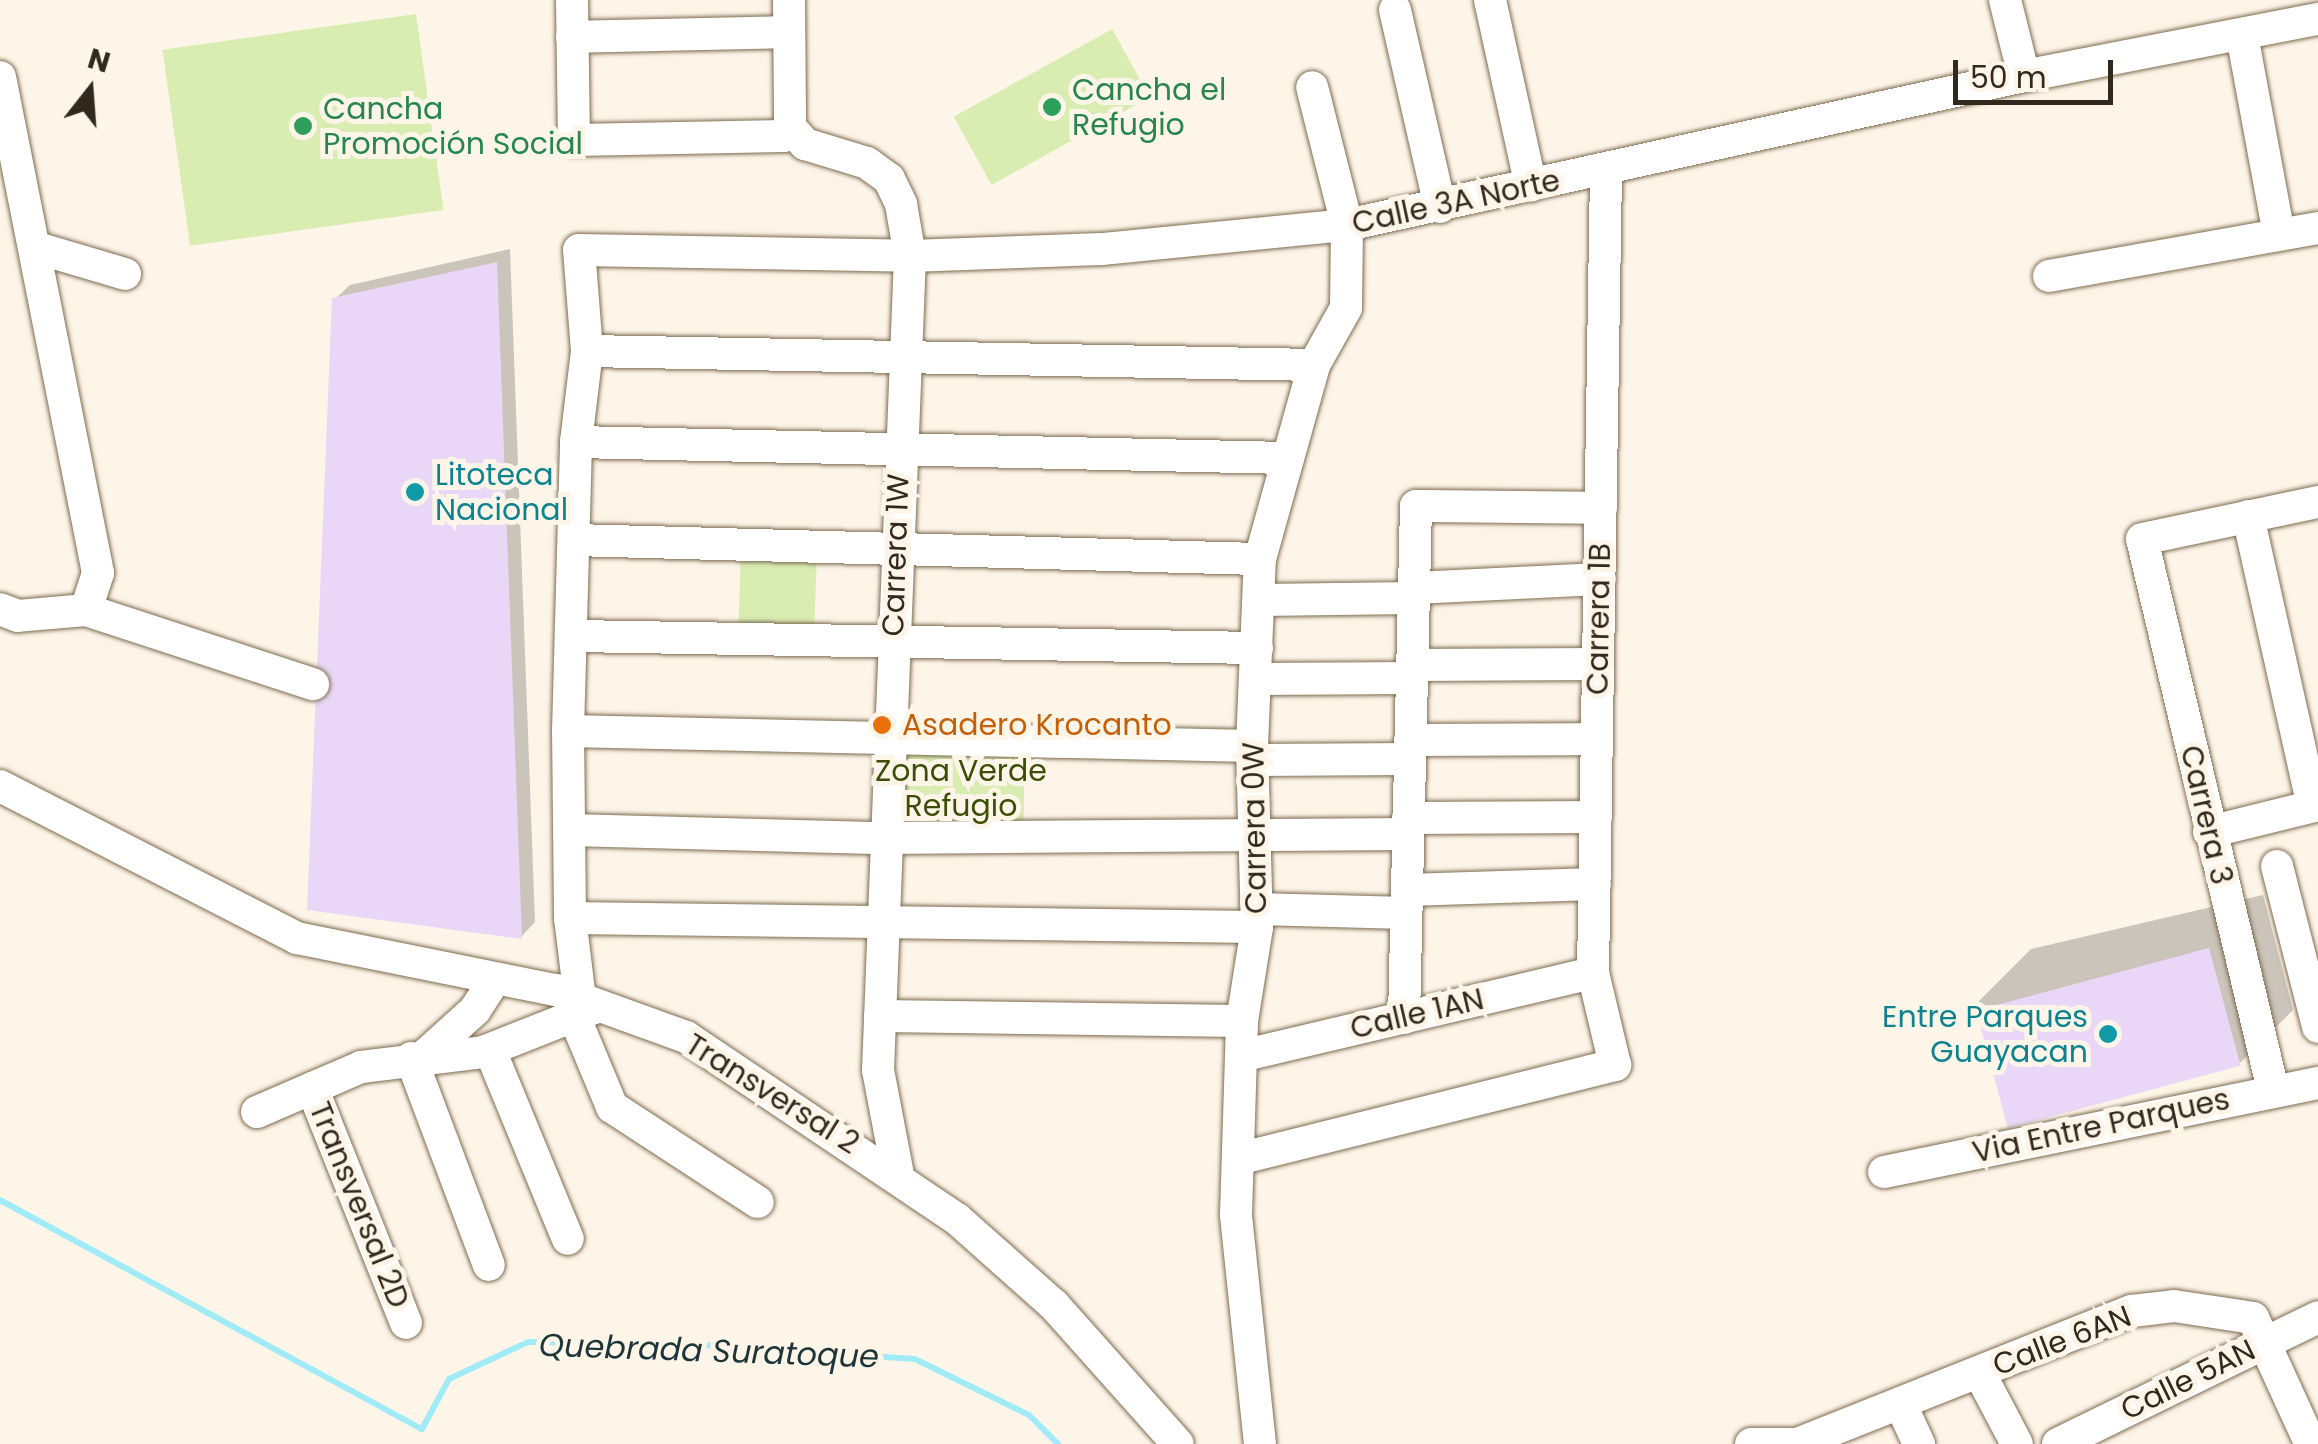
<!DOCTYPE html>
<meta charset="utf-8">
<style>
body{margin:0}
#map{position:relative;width:2318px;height:1444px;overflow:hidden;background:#fef5e9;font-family:Poppins,sans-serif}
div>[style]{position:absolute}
.green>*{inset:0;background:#d9edb3;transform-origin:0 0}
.shadow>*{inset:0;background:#0003}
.stream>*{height:6px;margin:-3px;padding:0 3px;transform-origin:3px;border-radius:3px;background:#a1ebf7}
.building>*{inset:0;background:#ead7f7;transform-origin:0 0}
.roads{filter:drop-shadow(0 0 2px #7d6b4f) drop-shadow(0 0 2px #7d6b4f)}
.minor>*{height:32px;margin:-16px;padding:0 16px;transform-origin:16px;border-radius:16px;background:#fff}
.dots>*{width:28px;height:28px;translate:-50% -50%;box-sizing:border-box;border:5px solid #fef5e9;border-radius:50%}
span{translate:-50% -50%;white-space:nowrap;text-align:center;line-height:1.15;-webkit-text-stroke:10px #fef5e9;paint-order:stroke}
.leisure-label{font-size:30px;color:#27864d}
.left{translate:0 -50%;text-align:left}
.street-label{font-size:30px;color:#31291d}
.culture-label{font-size:30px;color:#0d838f}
.right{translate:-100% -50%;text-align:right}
.food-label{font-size:30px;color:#c56008}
.park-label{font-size:30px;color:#3c4e07}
.water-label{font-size:32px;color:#1d3539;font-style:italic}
.north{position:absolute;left:40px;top:40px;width:100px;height:100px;-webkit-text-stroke:8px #fef5e9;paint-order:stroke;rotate:17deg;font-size:28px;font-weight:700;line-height:40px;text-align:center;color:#31291d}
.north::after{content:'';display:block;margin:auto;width:35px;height:45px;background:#31291d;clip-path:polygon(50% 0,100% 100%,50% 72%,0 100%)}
.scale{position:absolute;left:1953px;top:60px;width:160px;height:45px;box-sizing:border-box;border:5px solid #31291d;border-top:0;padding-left:12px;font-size:30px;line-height:35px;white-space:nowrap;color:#31291d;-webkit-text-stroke:8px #fef5e9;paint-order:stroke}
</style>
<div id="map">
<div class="green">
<div style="left:416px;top:14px;width:198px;height:256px;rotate:82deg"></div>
<div style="left:1112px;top:29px;width:78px;height:181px;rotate:61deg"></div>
<div style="left:741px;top:550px;width:76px;height:82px;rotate:2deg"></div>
<div style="left:902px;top:741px;width:123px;height:93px;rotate:1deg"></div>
</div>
<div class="shadow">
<div style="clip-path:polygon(510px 249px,535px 922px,521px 937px,335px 299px,350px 285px)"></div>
<div style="clip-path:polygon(2263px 895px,2293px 1010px,2239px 1064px,1977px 1003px,2031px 949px)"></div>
</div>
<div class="stream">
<div style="left:0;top:1200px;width:480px;rotate:28.5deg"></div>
<div style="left:422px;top:1429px;width:57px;rotate:-61.6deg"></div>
<div style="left:449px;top:1379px;width:87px;rotate:-25.1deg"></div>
<div style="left:528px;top:1342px;width:162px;rotate:0.7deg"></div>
<div style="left:690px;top:1344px;width:225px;rotate:3.8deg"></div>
<div style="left:915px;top:1359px;width:127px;rotate:26.2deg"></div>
<div style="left:1029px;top:1415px;width:41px;rotate:45deg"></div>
</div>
<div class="building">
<div style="clip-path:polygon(497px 262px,522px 939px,307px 910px,332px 298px)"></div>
<div style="left:2209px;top:948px;width:122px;height:241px;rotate:75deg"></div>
</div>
<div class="roads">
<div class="minor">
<div style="left:572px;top:0;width:140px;rotate:89.2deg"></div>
<div style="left:574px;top:140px;width:210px;rotate:-1.1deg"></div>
<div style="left:784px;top:136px;width:11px;rotate:-56deg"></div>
<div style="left:789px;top:0;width:127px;rotate:89.5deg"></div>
<div style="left:790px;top:127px;width:23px;rotate:49deg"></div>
<div style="left:805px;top:144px;width:65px;rotate:17deg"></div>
<div style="left:867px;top:163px;width:27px;rotate:36deg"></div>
<div style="left:889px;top:179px;width:28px;rotate:64deg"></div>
<div style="left:901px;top:204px;width:53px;rotate:80.2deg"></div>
<div style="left:910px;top:256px;width:815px;rotate:92.25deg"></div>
<div style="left:878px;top:1070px;width:107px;rotate:79.2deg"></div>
<div style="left:1490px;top:0;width:190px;rotate:77.6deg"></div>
<div style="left:2005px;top:0;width:78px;rotate:76deg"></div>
<div style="left:1395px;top:10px;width:202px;rotate:77.1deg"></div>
<div style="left:2242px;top:35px;width:202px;rotate:79.5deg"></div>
<div style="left:572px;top:37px;width:217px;rotate:-1.3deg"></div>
<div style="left:0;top:77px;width:506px;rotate:78.82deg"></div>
<div style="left:98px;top:573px;width:39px;rotate:108deg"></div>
<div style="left:86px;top:610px;width:68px;rotate:175deg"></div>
<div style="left:18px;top:616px;width:19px;rotate:-159deg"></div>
<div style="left:34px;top:247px;width:95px;rotate:16.5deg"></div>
<div style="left:2049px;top:276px;width:273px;rotate:-10.1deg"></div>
<div style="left:587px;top:351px;width:727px;rotate:1.1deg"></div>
<div style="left:576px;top:442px;width:712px;rotate:1.29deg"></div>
<div style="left:2248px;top:516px;width:297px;rotate:77.4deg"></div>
<div style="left:574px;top:540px;width:686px;rotate:1.59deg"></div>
<div style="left:1414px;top:588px;width:186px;rotate:-2.8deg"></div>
<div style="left:1259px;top:600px;width:155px;rotate:-0.7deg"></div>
<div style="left:86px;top:610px;width:239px;rotate:18.1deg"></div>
<div style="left:575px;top:636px;width:682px;rotate:1.01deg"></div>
<div style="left:1412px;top:665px;width:186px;rotate:-0.3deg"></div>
<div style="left:1256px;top:679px;width:156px;rotate:-0.4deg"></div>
<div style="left:568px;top:731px;width:684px;rotate:1.26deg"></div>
<div style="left:1410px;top:740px;width:187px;rotate:-0.3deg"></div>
<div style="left:1253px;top:760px;width:157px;rotate:-0.4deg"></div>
<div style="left:0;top:786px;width:334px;rotate:27.1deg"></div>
<div style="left:297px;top:938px;width:264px;rotate:11.4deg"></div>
<div style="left:556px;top:990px;width:138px;rotate:19.9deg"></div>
<div style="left:686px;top:1037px;width:326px;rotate:33.9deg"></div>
<div style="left:957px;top:1219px;width:130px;rotate:41.6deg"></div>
<div style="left:1054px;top:1305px;width:186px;rotate:48.3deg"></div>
<div style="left:1408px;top:818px;width:188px;rotate:-0.3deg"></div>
<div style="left:570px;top:830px;width:313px;rotate:1.5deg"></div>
<div style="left:883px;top:838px;width:525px;rotate:-0.44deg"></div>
<div style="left:2209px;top:832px;width:112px;rotate:-13.9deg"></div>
<div style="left:2277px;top:866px;width:166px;rotate:75.7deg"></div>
<div style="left:1407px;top:890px;width:188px;rotate:-1.8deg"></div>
<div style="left:1257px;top:909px;width:149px;rotate:1.5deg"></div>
<div style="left:570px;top:918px;width:687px;rotate:0.75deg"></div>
<div style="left:580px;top:999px;width:82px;rotate:-97deg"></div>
<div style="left:570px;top:918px;width:187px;rotate:-90.6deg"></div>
<div style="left:568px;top:731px;width:289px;rotate:-88.4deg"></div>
<div style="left:576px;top:442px;width:92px;rotate:-83.1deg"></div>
<div style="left:587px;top:351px;width:101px;rotate:-94.5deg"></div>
<div style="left:579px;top:250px;width:331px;rotate:1deg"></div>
<div style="left:910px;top:256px;width:192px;rotate:-2.1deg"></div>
<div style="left:1102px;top:249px;width:246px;rotate:-5.6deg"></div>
<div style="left:1347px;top:225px;width:693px;rotate:-12.41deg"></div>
<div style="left:2024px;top:76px;width:299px;rotate:-11deg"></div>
<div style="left:574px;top:1016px;width:99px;rotate:67.3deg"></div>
<div style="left:612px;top:1107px;width:174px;rotate:33.1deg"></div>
<div style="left:880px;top:1016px;width:362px;rotate:0.8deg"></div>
<div style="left:1404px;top:1018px;width:512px;rotate:-88.66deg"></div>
<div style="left:1416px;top:506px;width:185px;rotate:0.6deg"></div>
<div style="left:490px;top:1050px;width:204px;rotate:67.6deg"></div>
<div style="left:1241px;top:1056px;width:362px;rotate:-13.3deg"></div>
<div style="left:423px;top:1057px;width:70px;rotate:-42.1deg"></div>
<div style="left:475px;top:1010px;width:33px;rotate:-57deg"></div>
<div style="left:411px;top:1058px;width:221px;rotate:69.4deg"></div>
<div style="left:312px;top:1088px;width:253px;rotate:68.2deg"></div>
<div style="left:2273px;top:1090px;width:566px;rotate:-103.37deg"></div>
<div style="left:2142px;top:539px;width:180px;rotate:-11.9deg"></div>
<div style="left:257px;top:1112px;width:113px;rotate:-23.4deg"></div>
<div style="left:361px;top:1067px;width:123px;rotate:-7deg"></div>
<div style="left:483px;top:1052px;width:125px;rotate:-21.6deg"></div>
<div style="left:1238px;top:1159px;width:389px;rotate:-14deg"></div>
<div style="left:1615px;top:1065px;width:95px;rotate:-103.4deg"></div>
<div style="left:1593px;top:973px;width:802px;rotate:-89.07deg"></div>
<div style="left:1884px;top:1172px;width:443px;rotate:-11.6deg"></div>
<div style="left:1979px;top:1372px;width:81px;rotate:62.2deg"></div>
<div style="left:1901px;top:1405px;width:43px;rotate:65.2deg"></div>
<div style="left:1260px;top:1444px;width:231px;rotate:-96deg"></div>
<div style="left:1236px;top:1214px;width:193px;rotate:-88.2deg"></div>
<div style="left:1242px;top:1021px;width:95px;rotate:-80.9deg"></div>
<div style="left:1257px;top:927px;width:181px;rotate:-91.6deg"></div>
<div style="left:1252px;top:746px;width:187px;rotate:-87.6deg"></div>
<div style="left:1260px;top:559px;width:201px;rotate:-74.4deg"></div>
<div style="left:1314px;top:365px;width:65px;rotate:-60.7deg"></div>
<div style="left:1346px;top:308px;width:83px;rotate:-89.3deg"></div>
<div style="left:1347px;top:225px;width:142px;rotate:-104.2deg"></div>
<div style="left:1751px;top:1444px;width:46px"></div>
<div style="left:1797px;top:1444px;width:360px;rotate:-21.7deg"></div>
<div style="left:2132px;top:1311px;width:42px;rotate:-6.8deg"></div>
<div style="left:2174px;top:1306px;width:80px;rotate:8.6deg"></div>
<div style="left:2253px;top:1318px;width:132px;rotate:65.4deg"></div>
<div style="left:2058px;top:1444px;width:289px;rotate:-26deg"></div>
</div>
</div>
<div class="dots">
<div style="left:1052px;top:107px;background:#2e9e5b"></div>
<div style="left:303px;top:126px;background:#2e9e5b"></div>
<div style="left:415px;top:492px;background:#0f9aa8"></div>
<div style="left:882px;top:725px;background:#e8710a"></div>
<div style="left:2108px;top:1034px;background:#0f9aa8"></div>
</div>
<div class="leisure-label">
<span class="left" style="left:1072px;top:107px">Cancha el<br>Refugio</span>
<span class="left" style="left:323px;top:126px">Cancha<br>Promoción Social</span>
</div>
<div class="street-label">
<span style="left:1456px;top:202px;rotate:-12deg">Calle 3A Norte</span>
<span style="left:896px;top:555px;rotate:-88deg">Carrera 1W</span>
<span style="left:1599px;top:619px;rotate:-89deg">Carrera 1B</span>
<span style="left:2206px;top:815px;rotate:77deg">Carrera 3</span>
<span style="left:1255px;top:828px;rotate:-91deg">Carrera 0W</span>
<span style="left:1417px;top:1014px;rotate:-13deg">Calle 1AN</span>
<span style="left:772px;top:1094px;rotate:32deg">Transversal 2</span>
<span style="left:2101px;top:1126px;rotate:-12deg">Via Entre Parques</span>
<span style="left:359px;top:1205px;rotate:68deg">Transversal 2D</span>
<span style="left:2062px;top:1341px;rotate:-21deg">Calle 6AN</span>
<span style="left:2188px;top:1380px;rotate:-26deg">Calle 5AN</span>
</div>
<div class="culture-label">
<span class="left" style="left:435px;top:492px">Litoteca<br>Nacional</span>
<span class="right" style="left:2088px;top:1034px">Entre Parques<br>Guayacan</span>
</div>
<div class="food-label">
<span class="left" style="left:902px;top:725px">Asadero Krocanto</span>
</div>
<div class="park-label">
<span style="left:961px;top:788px">Zona Verde<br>Refugio</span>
</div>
<div class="water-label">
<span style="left:709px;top:1351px;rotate:2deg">Quebrada Suratoque</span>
</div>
<div class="north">N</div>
<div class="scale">50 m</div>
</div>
